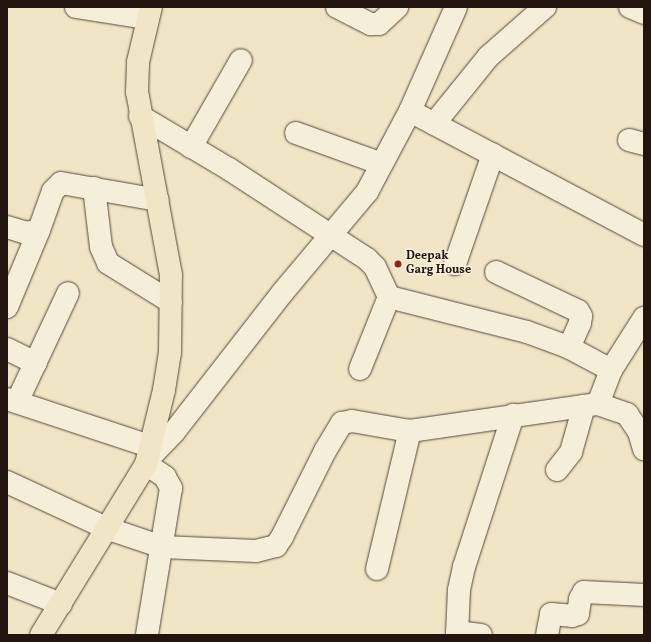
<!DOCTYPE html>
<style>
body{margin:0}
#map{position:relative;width:651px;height:642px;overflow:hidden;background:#f0e5c4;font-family:Vollkorn,serif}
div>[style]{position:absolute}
.roads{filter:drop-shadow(0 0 1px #56493c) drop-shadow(0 0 1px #56493c)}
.minor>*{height:22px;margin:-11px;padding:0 11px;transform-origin:11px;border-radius:11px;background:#f5eed9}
.major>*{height:22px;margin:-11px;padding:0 11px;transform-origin:11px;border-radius:11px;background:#f0e5c4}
.dots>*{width:11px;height:11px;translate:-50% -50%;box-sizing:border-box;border:2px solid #f5eed9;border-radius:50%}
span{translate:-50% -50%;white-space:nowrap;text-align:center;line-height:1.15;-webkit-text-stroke:3.5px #f5eed9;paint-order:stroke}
.poi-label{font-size:12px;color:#22150f;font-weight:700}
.left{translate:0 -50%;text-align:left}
.frame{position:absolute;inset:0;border:8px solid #22150f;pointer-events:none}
</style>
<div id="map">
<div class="roads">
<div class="minor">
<div style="left:76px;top:7px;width:72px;rotate:8.8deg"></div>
<div style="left:337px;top:7px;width:38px;rotate:27deg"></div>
<div style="left:371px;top:24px;width:8px"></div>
<div style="left:379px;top:24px;width:25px;rotate:-43deg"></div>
<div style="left:630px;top:7px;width:15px;rotate:23deg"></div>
<div style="left:410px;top:111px;width:265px;rotate:27.9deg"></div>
<div style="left:140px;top:116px;width:104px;rotate:30.8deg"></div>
<div style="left:229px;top:169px;width:165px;rotate:33.1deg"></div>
<div style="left:367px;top:259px;width:11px;rotate:45deg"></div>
<div style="left:375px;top:267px;width:33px;rotate:65deg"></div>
<div style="left:389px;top:297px;width:142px;rotate:14.2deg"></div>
<div style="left:527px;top:332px;width:44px;rotate:20.1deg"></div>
<div style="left:568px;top:347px;width:49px;rotate:28.1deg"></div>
<div style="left:434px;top:124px;width:86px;rotate:-51.1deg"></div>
<div style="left:488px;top:57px;width:76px;rotate:-41.3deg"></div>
<div style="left:296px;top:133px;width:91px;rotate:19.8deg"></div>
<div style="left:629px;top:140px;width:16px;rotate:15deg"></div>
<div style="left:191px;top:147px;width:100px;rotate:-60.1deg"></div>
<div style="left:94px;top:188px;width:59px;rotate:83.2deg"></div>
<div style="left:101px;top:247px;width:17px;rotate:66deg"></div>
<div style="left:108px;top:263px;width:74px;rotate:31.8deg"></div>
<div style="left:7px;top:227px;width:21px;rotate:17deg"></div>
<div style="left:27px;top:233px;width:12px;rotate:-14deg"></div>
<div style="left:39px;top:230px;width:41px;rotate:-70.3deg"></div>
<div style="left:53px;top:191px;width:11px;rotate:-45deg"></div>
<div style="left:61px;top:183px;width:98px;rotate:9.9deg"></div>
<div style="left:455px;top:264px;width:116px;rotate:-70.9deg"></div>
<div style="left:496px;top:272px;width:91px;rotate:25.4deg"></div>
<div style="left:578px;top:311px;width:6px;rotate:59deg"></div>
<div style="left:581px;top:316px;width:7px;rotate:98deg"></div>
<div style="left:580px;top:323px;width:27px;rotate:114deg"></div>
<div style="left:7px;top:307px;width:83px;rotate:-67.4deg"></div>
<div style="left:7px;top:349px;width:32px;rotate:26deg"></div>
<div style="left:360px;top:369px;width:78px;rotate:-68.1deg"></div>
<div style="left:7px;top:399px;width:153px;rotate:18.3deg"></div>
<div style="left:17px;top:402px;width:120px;rotate:-64.9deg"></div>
<div style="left:598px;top:404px;width:36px;rotate:-69deg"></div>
<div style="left:611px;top:370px;width:62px;rotate:-57.6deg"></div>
<div style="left:148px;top:459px;width:37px;rotate:-46deg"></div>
<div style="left:174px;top:432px;width:177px;rotate:-52.1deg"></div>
<div style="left:283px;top:292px;width:131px;rotate:-50deg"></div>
<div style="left:367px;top:192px;width:92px;rotate:-62deg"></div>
<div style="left:410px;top:111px;width:114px;rotate:-66.1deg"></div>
<div style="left:146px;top:464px;width:23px;rotate:34deg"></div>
<div style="left:165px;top:477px;width:13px;rotate:61deg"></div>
<div style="left:171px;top:488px;width:149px;rotate:99.3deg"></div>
<div style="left:557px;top:470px;width:23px;rotate:-52deg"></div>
<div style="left:571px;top:452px;width:48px;rotate:-74.2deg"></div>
<div style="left:7px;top:482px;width:109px;rotate:24.9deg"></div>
<div style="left:106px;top:528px;width:59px;rotate:18.7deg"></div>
<div style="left:162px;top:547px;width:94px;rotate:2.4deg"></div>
<div style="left:256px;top:551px;width:21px;rotate:-14deg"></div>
<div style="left:276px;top:546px;width:11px;rotate:-56deg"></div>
<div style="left:282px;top:537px;width:96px;rotate:-63.4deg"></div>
<div style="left:325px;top:451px;width:33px;rotate:-59deg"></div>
<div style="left:342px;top:423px;width:10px;rotate:-11deg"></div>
<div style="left:352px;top:421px;width:59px;rotate:9.8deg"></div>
<div style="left:410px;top:431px;width:190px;rotate:-8.2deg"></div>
<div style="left:598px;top:404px;width:31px;rotate:19deg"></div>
<div style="left:627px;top:414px;width:22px;rotate:56deg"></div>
<div style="left:639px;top:432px;width:18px;rotate:74deg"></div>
<div style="left:377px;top:569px;width:142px;rotate:-76.6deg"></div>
<div style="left:7px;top:583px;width:58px;rotate:21.3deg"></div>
<div style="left:457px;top:632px;width:24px;rotate:7deg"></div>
<div style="left:457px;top:635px;width:45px;rotate:-87.5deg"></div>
<div style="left:459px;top:590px;width:24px;rotate:-78deg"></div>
<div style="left:464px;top:567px;width:160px;rotate:-72.1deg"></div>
<div style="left:547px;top:635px;width:21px;rotate:-79deg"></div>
<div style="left:551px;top:614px;width:21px;rotate:5deg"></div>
<div style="left:572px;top:616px;width:6px;rotate:-18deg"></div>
<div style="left:578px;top:614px;width:15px;rotate:-82deg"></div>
<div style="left:580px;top:599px;width:8px;rotate:-60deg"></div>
<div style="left:584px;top:592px;width:60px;rotate:2.9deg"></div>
</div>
<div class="major">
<div style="left:41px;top:635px;width:201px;rotate:-58.4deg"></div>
<div style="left:146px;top:464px;width:76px;rotate:-76.3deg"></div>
<div style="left:164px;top:390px;width:37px;rotate:-81deg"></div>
<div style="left:170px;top:353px;width:78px;rotate:-89.3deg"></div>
<div style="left:171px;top:275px;width:186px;rotate:-100.5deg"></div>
<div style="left:137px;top:92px;width:30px;rotate:-88deg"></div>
<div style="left:138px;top:62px;width:57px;rotate:-76.7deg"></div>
</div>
</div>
<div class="dots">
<div style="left:398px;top:264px;background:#8f2418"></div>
</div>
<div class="poi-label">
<span class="left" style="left:406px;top:264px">Deepak<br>Garg House</span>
</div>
<div class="frame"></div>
</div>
